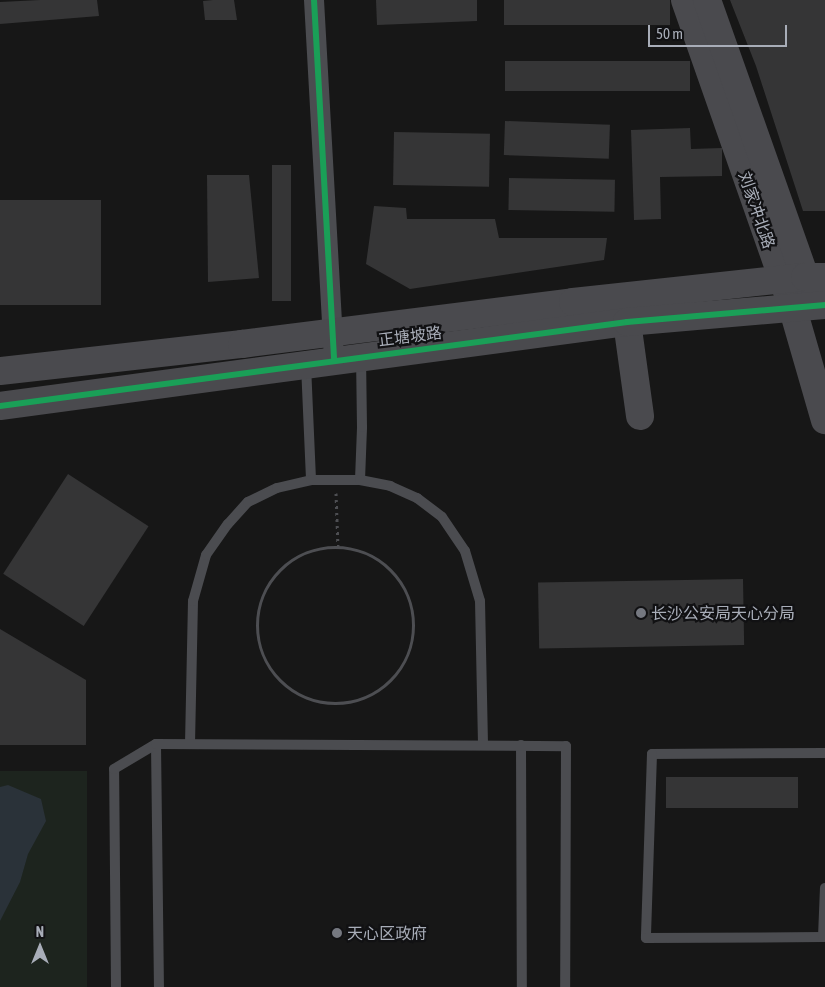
<!DOCTYPE html>
<meta charset="utf-8">
<style>
body{margin:0}
#map{position:relative;width:825px;height:987px;overflow:hidden;background:#171717;font-family:"Asap Condensed","Noto Sans SC",sans-serif}
div>[style]{position:absolute}
.green>*{inset:0;background:#1d241e;transform-origin:0 0}
.water>*{inset:0;background:#2a3239}
.building>*{inset:0;background:#353536;transform-origin:0 0}
.path>*{height:3px;margin-top:-1.5px;transform-origin:0;background:repeating-linear-gradient(90deg,#4d4e52 0 2.5px,transparent 0 6.5px)}
.path>.ring{margin:-1.5px;padding:0;box-sizing:content-box;background:none;border:3px solid #4d4e52;border-radius:50%}
.lane>*{height:10px;margin:-5px;padding:0 5px;transform-origin:5px;border-radius:5px;background:#4b4c50}
.street>*{height:20px;margin:-10px;padding:0 10px;transform-origin:10px;border-radius:10px;background:#4b4c50}
.secondary>*{height:28px;margin:-14px;padding:0 14px;transform-origin:14px;border-radius:14px;background:#4a4a4e}
.cycleway>*{height:6px;margin:-3px;padding:0 3px;transform-origin:3px;border-radius:3px;background:#1a9f57}
.dots>*{width:14px;height:14px;translate:-50% -50%;box-sizing:border-box;border:2px solid #111113;border-radius:50%}
span{translate:-50% -50%;white-space:nowrap;text-align:center;line-height:1.15;-webkit-text-stroke:4.5px #111113;paint-order:stroke}
.street-label{font-size:16px;color:#a8adb8}
.poi-label{font-size:16px;color:#a8adb8}
.left{translate:0 -50%;text-align:left}
.north{position:absolute;left:15px;top:922px;width:50px;height:50px;-webkit-text-stroke:4px #111113;paint-order:stroke;rotate:0deg;font-size:14px;font-weight:700;line-height:20px;text-align:center;color:#a8adb8}
.north::after{content:'';display:block;margin:auto;width:18px;height:22px;background:#a8adb8;clip-path:polygon(50% 0,100% 100%,50% 72%,0 100%)}
.scale{position:absolute;left:648px;top:25px;width:139px;height:22px;box-sizing:border-box;border:2px solid #a8adb8;border-top:0;padding-left:6px;font-size:15px;line-height:18px;white-space:nowrap;color:#a8adb8;-webkit-text-stroke:4px #111113;paint-order:stroke}
</style>
<div id="map">
<div class="green">
<div style="left:0;top:771px;width:87px;height:216px"></div>
</div>
<div class="water">
<div style="clip-path:polygon(8px 785px,41px 799px,46px 821px,28px 854px,20px 882px,0 921px,0 787px)"></div>
</div>
<div class="building">
<div style="clip-path:polygon(40px 0,97px 0,99px 16px,0 24px,0 2px)"></div>
<div style="clip-path:polygon(213px 0,234px 0,237px 20px,205px 20px,203px 1px)"></div>
<div style="clip-path:polygon(376px 0,477px 0,477px 21px,377px 25px)"></div>
<div style="left:504px;top:0;width:166px;height:25px"></div>
<div style="clip-path:polygon(730px 0,825px 0,825px 211px,803px 211px,756px 66px)"></div>
<div style="left:690px;top:61px;width:30px;height:185px;rotate:90deg"></div>
<div style="left:505px;top:121px;width:105px;height:34px;rotate:2deg"></div>
<div style="clip-path:polygon(690px 128px,691px 149px,722px 148px,722px 176px,660px 177px,661px 219px,634px 220px,631px 130px)"></div>
<div style="left:394px;top:132px;width:96px;height:53px;rotate:1deg"></div>
<div style="left:272px;top:165px;width:19px;height:136px"></div>
<div style="clip-path:polygon(207px 175px,249px 175px,259px 278px,208px 282px)"></div>
<div style="left:509px;top:178px;width:106px;height:32px;rotate:1deg"></div>
<div style="left:101px;top:200px;width:105px;height:101px;rotate:90deg"></div>
<div style="clip-path:polygon(374px 206px,406px 208px,407px 219px,495px 219px,499px 238px,607px 238px,604px 260px,410px 289px,366px 264px)"></div>
<div style="left:68px;top:474px;width:96px;height:119px;rotate:33deg"></div>
<div style="left:743px;top:579px;width:66px;height:205px;rotate:89deg"></div>
<div style="clip-path:polygon(0 629px,86px 680px,86px 745px,0 745px)"></div>
<div style="left:666px;top:777px;width:132px;height:31px"></div>
</div>
<div class="path">
<div style="left:336px;top:493px;width:54px;rotate:87.9deg"></div>
<div class="ring" style="left:257px;top:547px;width:153px;height:153px"></div>
</div>
<div class="lane">
<div style="left:306px;top:365px;width:115px;rotate:87.5deg"></div>
<div style="left:360px;top:480px;width:53px;rotate:-87.8deg"></div>
<div style="left:362px;top:427px;width:69px;rotate:-90.8deg"></div>
<div style="left:156px;top:744px;width:243px;rotate:89.3deg"></div>
<div style="left:190px;top:744px;width:143px;rotate:-88.8deg"></div>
<div style="left:193px;top:601px;width:48px;rotate:-74.2deg"></div>
<div style="left:206px;top:555px;width:38px;rotate:-55deg"></div>
<div style="left:228px;top:524px;width:30px;rotate:-48deg"></div>
<div style="left:248px;top:502px;width:32px;rotate:-26deg"></div>
<div style="left:277px;top:488px;width:35px;rotate:-13deg"></div>
<div style="left:311px;top:480px;width:49px"></div>
<div style="left:360px;top:480px;width:31px;rotate:11deg"></div>
<div style="left:390px;top:486px;width:30px;rotate:24deg"></div>
<div style="left:417px;top:498px;width:31px;rotate:37deg"></div>
<div style="left:442px;top:517px;width:41px;rotate:55.9deg"></div>
<div style="left:465px;top:551px;width:52px;rotate:73.3deg"></div>
<div style="left:480px;top:601px;width:144px;rotate:88.8deg"></div>
<div style="left:521px;top:745px;width:242px;rotate:89.8deg"></div>
<div style="left:825px;top:753px;width:173px;rotate:179.7deg"></div>
<div style="left:652px;top:754px;width:184px;rotate:91.9deg"></div>
<div style="left:646px;top:938px;width:177px;rotate:-0.3deg"></div>
<div style="left:823px;top:937px;width:49px;rotate:-87.7deg"></div>
<div style="left:116px;top:987px;width:218px;rotate:-90.5deg"></div>
<div style="left:114px;top:769px;width:49px;rotate:-30.8deg"></div>
<div style="left:156px;top:744px;width:410px;rotate:0.3deg"></div>
<div style="left:566px;top:746px;width:241px;rotate:90.2deg"></div>
</div>
<div class="street">
<div style="left:314px;top:0;width:361px;rotate:86.8deg"></div>
</div>
<div class="secondary">
<div style="left:685px;top:0;width:324px;rotate:70.7deg"></div>
<div style="left:792px;top:306px;width:119px;rotate:73.9deg"></div>
<div style="left:707px;top:0;width:294px;rotate:70.5deg"></div>
<div style="left:805px;top:277px;width:17px;rotate:62deg"></div>
<div style="left:627px;top:322px;width:95px;rotate:82.1deg"></div>
<div style="left:0;top:371px;width:244px;rotate:-6.4deg"></div>
<div style="left:242px;top:344px;width:334px;rotate:-7.2deg"></div>
<div style="left:573px;top:302px;width:233px;rotate:-6.2deg"></div>
<div style="left:805px;top:277px;width:20px"></div>
<div style="left:0;top:406px;width:633px;rotate:-7.63deg"></div>
<div style="left:627px;top:322px;width:199px;rotate:-4.9deg"></div>
</div>
<div class="cycleway">
<div style="left:314px;top:0;width:361px;rotate:86.8deg"></div>
<div style="left:0;top:406px;width:633px;rotate:-7.63deg"></div>
<div style="left:627px;top:322px;width:199px;rotate:-4.9deg"></div>
</div>
<div class="dots">
<div style="left:641px;top:613px;background:#757880"></div>
<div style="left:337px;top:933px;background:#757880"></div>
</div>
<div class="street-label">
<span style="left:757px;top:210px;rotate:71deg">刘家冲北路</span>
<span style="left:410px;top:336px;rotate:-7deg">正塘坡路</span>
</div>
<div class="poi-label">
<span class="left" style="left:651px;top:613px">长沙公安局天心分局</span>
<span class="left" style="left:347px;top:933px">天心区政府</span>
</div>
<div class="north">N</div>
<div class="scale">50 m</div>
</div>
